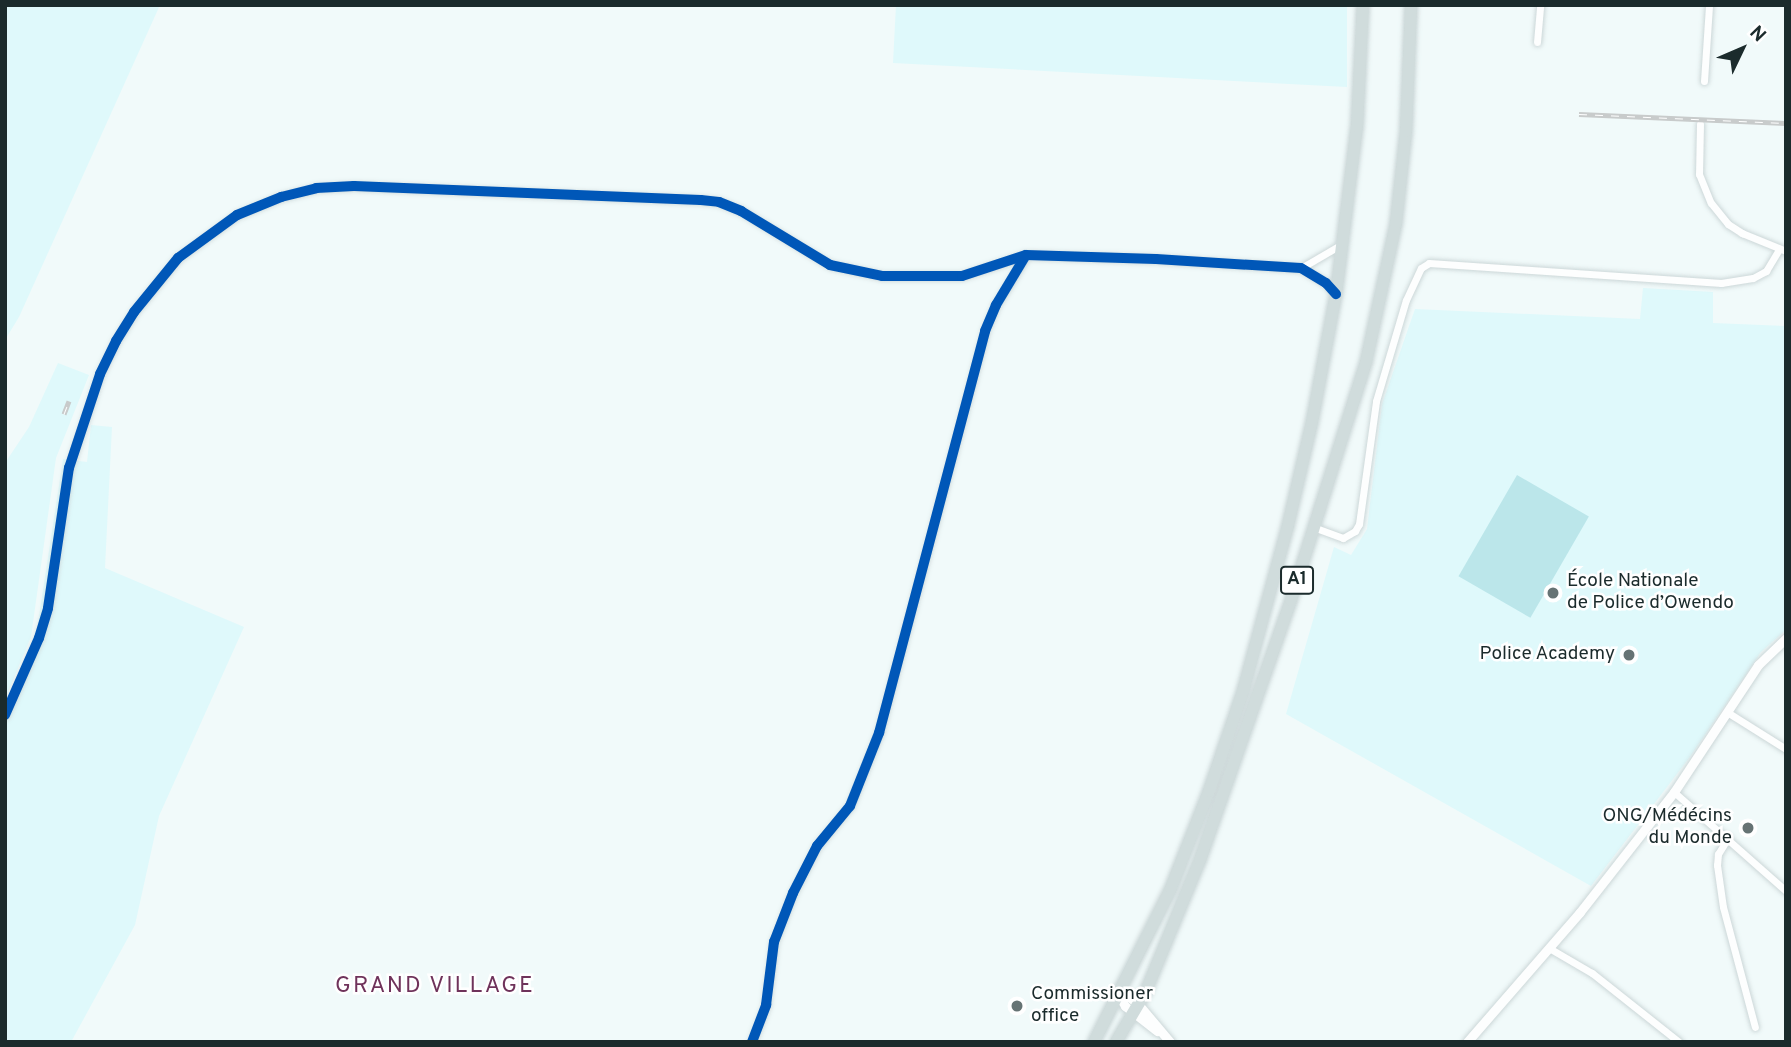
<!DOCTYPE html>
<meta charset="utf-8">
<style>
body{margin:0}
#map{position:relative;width:1791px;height:1047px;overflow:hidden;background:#f1fafa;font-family:Overpass,sans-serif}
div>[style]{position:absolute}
.built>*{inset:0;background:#dff9fb}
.green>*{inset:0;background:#bbe6ea;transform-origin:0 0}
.roads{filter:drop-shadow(0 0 2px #ccd7d8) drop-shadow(0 0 2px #ccd7d8)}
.minor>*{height:7px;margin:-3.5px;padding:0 3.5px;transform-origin:3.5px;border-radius:3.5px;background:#fdfefe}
.tertiary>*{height:9px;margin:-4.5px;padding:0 4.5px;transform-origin:4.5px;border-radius:4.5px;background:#fdfefe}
.trunk>*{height:12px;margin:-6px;padding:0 6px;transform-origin:6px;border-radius:6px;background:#d0dcdc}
.rail>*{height:5px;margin-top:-2.5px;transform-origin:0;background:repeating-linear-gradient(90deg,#fff 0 8px,#c8cbcb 0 16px);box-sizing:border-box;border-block:2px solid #c8cbcb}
.cycleway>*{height:10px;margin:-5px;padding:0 5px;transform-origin:5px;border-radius:5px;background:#0057b8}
.dots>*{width:19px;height:19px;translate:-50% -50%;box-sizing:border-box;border:4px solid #fff;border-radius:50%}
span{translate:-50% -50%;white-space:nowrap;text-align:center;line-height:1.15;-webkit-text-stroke:5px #fff;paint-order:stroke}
.shield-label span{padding:2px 5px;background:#fff;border:2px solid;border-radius:5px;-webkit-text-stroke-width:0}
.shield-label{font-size:18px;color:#1b2b2c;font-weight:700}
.poi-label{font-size:19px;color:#1b2b2c}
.left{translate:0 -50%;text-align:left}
.right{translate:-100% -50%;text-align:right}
.quarter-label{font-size:23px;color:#6f335b;letter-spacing:2px}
.frame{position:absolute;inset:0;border:7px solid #1b2b2c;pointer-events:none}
.north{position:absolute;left:1707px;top:14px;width:70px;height:70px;-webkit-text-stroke:5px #fff;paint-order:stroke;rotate:46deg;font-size:19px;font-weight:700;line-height:28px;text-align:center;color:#1b2b2c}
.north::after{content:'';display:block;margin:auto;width:24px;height:32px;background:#1b2b2c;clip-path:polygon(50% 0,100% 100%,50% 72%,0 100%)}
</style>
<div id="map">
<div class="built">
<div style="clip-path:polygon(5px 5px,160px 5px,19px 317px,5px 340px)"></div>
<div style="clip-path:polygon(896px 5px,1347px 5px,1347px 87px,893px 63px)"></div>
<div style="clip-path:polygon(1643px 288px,1713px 292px,1713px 323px,1786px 326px,1786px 630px,1761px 652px,1690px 757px,1591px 886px,1286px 714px,1334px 547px,1351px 555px,1367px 529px,1382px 404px,1415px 309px,1640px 319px)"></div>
<div style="clip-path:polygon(58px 363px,89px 375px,56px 458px,31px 637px,5px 699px,5px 463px,29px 427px)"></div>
<div style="clip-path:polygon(91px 425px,112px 427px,105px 568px,244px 627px,159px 816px,135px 925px,71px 1042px,5px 1042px,5px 709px,37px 629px,63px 459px,87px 462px)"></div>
</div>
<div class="green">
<div style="left:1517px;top:475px;width:83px;height:117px;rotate:30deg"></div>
</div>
<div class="roads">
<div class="minor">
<div style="left:1537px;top:42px;width:37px;rotate:-85deg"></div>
<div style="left:1704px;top:81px;width:76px;rotate:-86.2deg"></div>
<div style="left:1700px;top:124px;width:50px;rotate:91.1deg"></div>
<div style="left:1699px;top:174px;width:31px;rotate:68deg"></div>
<div style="left:1711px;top:203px;width:27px;rotate:51deg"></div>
<div style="left:1728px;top:224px;width:17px;rotate:33deg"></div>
<div style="left:1742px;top:233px;width:48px;rotate:22.2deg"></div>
<div style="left:1301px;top:268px;width:48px;rotate:-30.3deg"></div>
<div style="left:1313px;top:527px;width:32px;rotate:20deg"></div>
<div style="left:1343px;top:538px;width:14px;rotate:-30deg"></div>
<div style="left:1355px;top:531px;width:8px;rotate:-60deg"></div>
<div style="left:1359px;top:524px;width:124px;rotate:-82.1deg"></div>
<div style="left:1376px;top:401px;width:105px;rotate:-73.5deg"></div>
<div style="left:1406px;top:300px;width:35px;rotate:-65deg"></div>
<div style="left:1421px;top:268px;width:9px;rotate:-32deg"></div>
<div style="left:1429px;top:263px;width:293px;rotate:3.9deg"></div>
<div style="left:1721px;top:283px;width:32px;rotate:-9deg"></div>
<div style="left:1753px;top:278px;width:15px;rotate:-28deg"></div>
<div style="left:1766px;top:271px;width:26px;rotate:-59deg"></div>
<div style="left:1727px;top:712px;width:70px;rotate:32.1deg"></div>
<div style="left:5px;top:715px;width:84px;rotate:-66.2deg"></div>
<div style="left:39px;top:638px;width:31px;rotate:-73deg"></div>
<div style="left:48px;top:608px;width:142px;rotate:-81.5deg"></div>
<div style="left:69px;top:468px;width:99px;rotate:-71.7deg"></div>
<div style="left:100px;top:374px;width:37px;rotate:-64deg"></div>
<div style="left:116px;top:341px;width:34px;rotate:-58deg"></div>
<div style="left:134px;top:312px;width:70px;rotate:-50.8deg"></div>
<div style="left:178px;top:258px;width:73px;rotate:-36.1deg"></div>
<div style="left:237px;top:215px;width:48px;rotate:-22.2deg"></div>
<div style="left:281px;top:197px;width:36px;rotate:-14deg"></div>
<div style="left:316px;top:188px;width:38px;rotate:-3deg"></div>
<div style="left:354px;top:186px;width:347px;rotate:2.3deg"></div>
<div style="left:701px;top:200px;width:18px;rotate:6deg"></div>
<div style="left:719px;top:202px;width:24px;rotate:22deg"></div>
<div style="left:741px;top:211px;width:104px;rotate:31.2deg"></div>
<div style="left:830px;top:265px;width:53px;rotate:11.9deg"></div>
<div style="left:882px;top:276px;width:80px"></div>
<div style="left:962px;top:276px;width:67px;rotate:-18.2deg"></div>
<div style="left:1026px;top:255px;width:130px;rotate:1.8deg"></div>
<div style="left:1156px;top:259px;width:145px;rotate:3.6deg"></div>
<div style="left:1301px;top:268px;width:29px;rotate:31deg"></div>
<div style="left:1326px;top:283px;width:14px;rotate:51deg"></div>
<div style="left:1674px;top:792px;width:149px;rotate:41.5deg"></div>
<div style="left:1728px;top:838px;width:19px;rotate:122deg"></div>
<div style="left:1718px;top:854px;width:11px;rotate:95deg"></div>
<div style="left:1717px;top:865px;width:42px;rotate:81.9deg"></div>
<div style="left:1723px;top:907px;width:124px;rotate:75.1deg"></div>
<div style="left:1549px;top:948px;width:50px;rotate:30.2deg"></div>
<div style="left:1592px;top:973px;width:111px;rotate:38.4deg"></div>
<div style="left:752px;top:1042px;width:40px;rotate:-69deg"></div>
<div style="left:766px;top:1005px;width:64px;rotate:-82.8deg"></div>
<div style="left:774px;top:942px;width:53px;rotate:-68.8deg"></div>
<div style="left:793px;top:893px;width:53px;rotate:-62.9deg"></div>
<div style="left:817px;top:846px;width:52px;rotate:-50.5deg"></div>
<div style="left:850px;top:806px;width:79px;rotate:-68.3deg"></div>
<div style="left:879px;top:733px;width:416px;rotate:-75.2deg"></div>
<div style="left:985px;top:331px;width:28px;rotate:-67deg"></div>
<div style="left:996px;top:305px;width:57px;rotate:-58.5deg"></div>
</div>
<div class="tertiary">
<div style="left:1119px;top:996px;width:10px;rotate:6deg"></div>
<div style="left:1129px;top:997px;width:11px;rotate:38deg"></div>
<div style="left:1138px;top:1004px;width:50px;rotate:49.9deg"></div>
<div style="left:1119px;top:996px;width:12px;rotate:59deg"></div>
<div style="left:1125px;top:1006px;width:41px;rotate:38deg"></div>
<div style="left:1467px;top:1042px;width:172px;rotate:-49deg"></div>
<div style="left:1580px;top:912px;width:152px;rotate:-51.9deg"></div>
<div style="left:1674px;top:792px;width:152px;rotate:-56.5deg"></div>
<div style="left:1758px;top:665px;width:39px;rotate:-44deg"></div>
</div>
<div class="trunk">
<div style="left:1094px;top:1042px;width:172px;rotate:-63.4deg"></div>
<div style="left:1171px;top:888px;width:104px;rotate:-68.6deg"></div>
<div style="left:1209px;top:791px;width:106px;rotate:-71.2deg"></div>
<div style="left:1243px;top:691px;width:172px;rotate:-74.8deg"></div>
<div style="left:1288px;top:525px;width:106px;rotate:-76.9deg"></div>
<div style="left:1312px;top:422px;width:130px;rotate:-79.4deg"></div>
<div style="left:1336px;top:294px;width:169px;rotate:-82.9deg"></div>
<div style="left:1357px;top:126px;width:121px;rotate:-87.2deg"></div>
<div style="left:1116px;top:1042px;width:59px;rotate:-59.5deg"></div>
<div style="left:1146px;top:991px;width:142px;rotate:-67.6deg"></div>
<div style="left:1200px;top:860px;width:275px;rotate:-70.7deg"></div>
<div style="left:1291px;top:600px;width:250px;rotate:-72.5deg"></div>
<div style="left:1366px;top:362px;width:142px;rotate:-77.8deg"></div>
<div style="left:1396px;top:223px;width:93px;rotate:-83.8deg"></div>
<div style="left:1406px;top:131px;width:126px;rotate:-87.7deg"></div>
</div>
</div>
<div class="rail">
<div style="left:1579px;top:114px;width:207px;rotate:2.5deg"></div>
<div style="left:64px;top:414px;width:14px;rotate:-69deg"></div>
</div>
<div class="cycleway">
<div style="left:5px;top:715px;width:84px;rotate:-66.2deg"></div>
<div style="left:39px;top:638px;width:31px;rotate:-73deg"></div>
<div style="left:48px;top:608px;width:142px;rotate:-81.5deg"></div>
<div style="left:69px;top:468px;width:99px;rotate:-71.7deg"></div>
<div style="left:100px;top:374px;width:37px;rotate:-64deg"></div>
<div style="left:116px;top:341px;width:34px;rotate:-58deg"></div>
<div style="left:134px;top:312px;width:70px;rotate:-50.8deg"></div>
<div style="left:178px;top:258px;width:73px;rotate:-36.1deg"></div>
<div style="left:237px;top:215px;width:48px;rotate:-22.2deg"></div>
<div style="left:281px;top:197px;width:36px;rotate:-14deg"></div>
<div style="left:316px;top:188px;width:38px;rotate:-3deg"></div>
<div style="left:354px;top:186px;width:347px;rotate:2.3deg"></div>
<div style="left:701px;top:200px;width:18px;rotate:6deg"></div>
<div style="left:719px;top:202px;width:24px;rotate:22deg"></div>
<div style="left:741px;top:211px;width:104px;rotate:31.2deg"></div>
<div style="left:830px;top:265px;width:53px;rotate:11.9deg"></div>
<div style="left:882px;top:276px;width:80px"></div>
<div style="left:962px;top:276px;width:67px;rotate:-18.2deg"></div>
<div style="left:1026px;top:255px;width:130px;rotate:1.8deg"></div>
<div style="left:1156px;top:259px;width:145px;rotate:3.6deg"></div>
<div style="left:1301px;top:268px;width:29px;rotate:31deg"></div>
<div style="left:1326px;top:283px;width:15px;rotate:48deg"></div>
<div style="left:752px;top:1042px;width:40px;rotate:-69deg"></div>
<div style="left:766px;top:1005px;width:64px;rotate:-82.8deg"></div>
<div style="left:774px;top:942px;width:53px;rotate:-68.8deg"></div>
<div style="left:793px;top:893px;width:53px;rotate:-62.9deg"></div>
<div style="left:817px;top:846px;width:52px;rotate:-50.5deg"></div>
<div style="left:850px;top:806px;width:79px;rotate:-68.3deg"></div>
<div style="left:879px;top:733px;width:416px;rotate:-75.2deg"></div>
<div style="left:985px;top:331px;width:28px;rotate:-67deg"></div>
<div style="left:996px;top:305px;width:58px;rotate:-59deg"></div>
</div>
<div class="dots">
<div style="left:1553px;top:593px;background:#667374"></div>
<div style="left:1629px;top:655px;background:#667374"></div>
<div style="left:1748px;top:828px;background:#667374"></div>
<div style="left:1017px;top:1006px;background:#667374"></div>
</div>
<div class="shield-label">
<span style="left:1297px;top:580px">A1</span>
</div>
<div class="poi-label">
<span class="left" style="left:1567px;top:593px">École Nationale<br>de Police d’Owendo</span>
<span class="right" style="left:1615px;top:655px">Police Academy</span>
<span class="right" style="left:1732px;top:828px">ONG/Médécins<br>du Monde</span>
<span class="left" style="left:1031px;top:1006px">Commissioner<br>office</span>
</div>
<div class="quarter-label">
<span style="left:435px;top:987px">GRAND VILLAGE</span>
</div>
<div class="frame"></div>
<div class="north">N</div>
</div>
